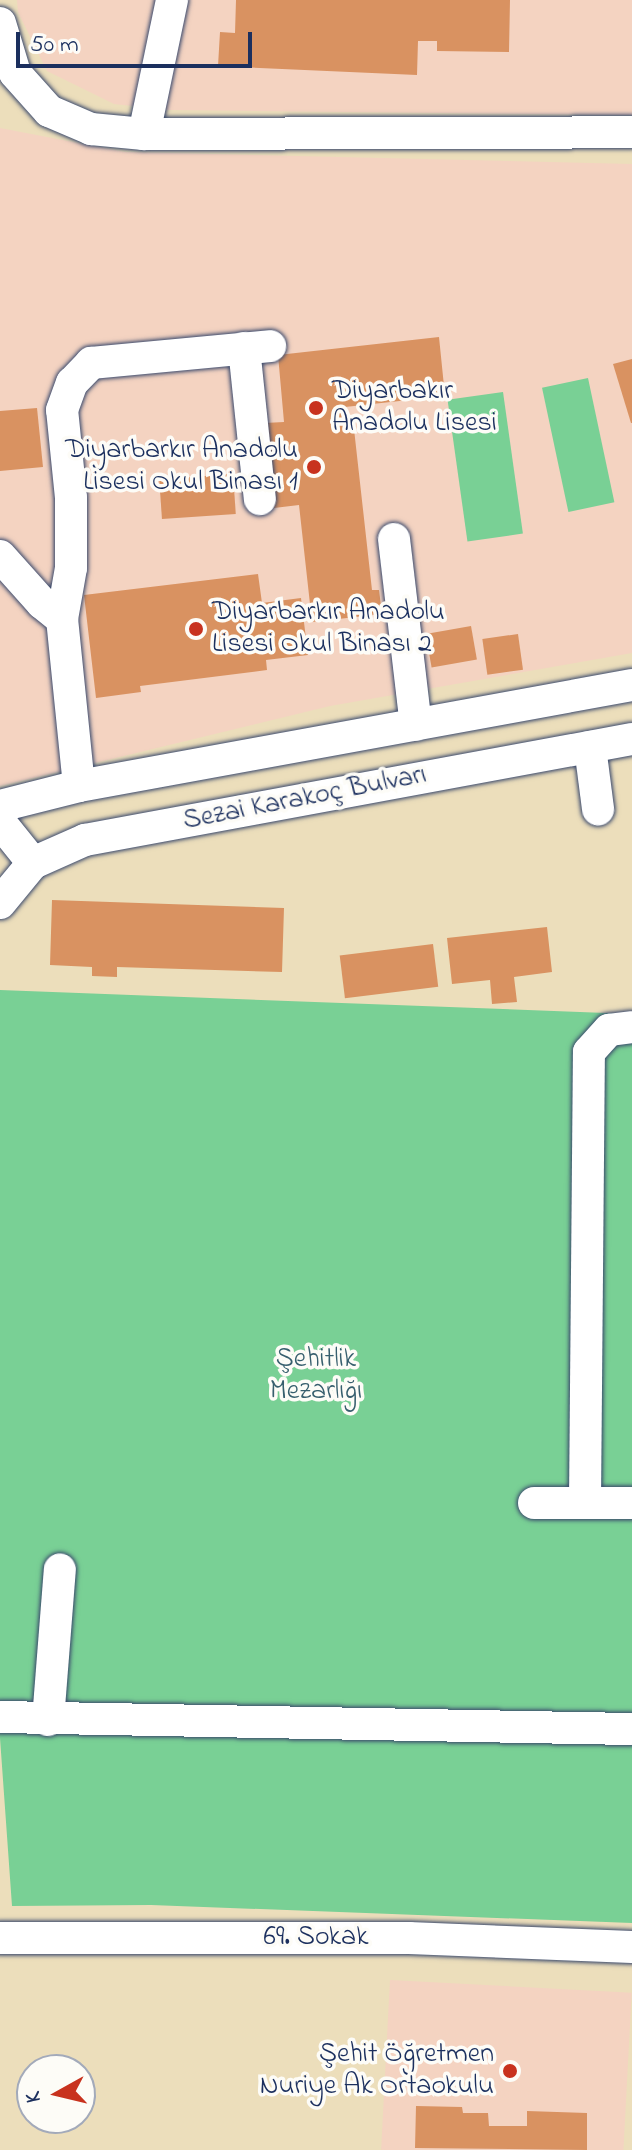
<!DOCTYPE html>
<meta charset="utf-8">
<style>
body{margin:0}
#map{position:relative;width:632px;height:2150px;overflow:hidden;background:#ecdebb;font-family:"Indie Flower",sans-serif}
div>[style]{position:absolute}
.built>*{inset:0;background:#f4d3c1;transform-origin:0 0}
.green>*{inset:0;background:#79d095;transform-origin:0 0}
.building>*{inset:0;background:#d99261;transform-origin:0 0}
.roads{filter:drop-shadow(0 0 2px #3a496c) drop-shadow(0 0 2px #3a496c)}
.minor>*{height:32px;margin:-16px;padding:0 16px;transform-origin:16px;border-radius:16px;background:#fff}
.dots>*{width:22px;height:22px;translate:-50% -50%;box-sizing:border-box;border:4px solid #fdfcf7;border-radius:50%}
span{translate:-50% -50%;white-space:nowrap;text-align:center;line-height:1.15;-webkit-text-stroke:7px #fdfcf7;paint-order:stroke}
.poi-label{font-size:28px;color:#1b2f5e}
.left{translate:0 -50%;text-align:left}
.right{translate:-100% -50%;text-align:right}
.street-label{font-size:28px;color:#1b2f5e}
.park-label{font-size:28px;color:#375f6e}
.north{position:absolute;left:16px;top:2054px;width:80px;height:80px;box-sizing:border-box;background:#fdfcf7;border:2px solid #a3aaba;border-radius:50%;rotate:262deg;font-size:22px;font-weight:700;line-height:32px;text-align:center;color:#1b2f5e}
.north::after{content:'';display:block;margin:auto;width:28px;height:36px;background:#c8321e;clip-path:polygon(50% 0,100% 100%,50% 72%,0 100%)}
.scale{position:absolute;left:16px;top:32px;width:236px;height:36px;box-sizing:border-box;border:4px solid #1b2f5e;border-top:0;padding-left:10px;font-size:24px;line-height:28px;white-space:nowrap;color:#1b2f5e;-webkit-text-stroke:6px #fdfcf7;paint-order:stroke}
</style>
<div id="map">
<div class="built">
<div style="clip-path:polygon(17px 0,632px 0,632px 115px,169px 110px,114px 104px,47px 71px,18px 12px)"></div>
<div style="clip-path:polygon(0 128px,125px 152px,632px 164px,632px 653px,330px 706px,0 786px)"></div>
<div style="left:390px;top:1980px;width:242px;height:170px;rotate:3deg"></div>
</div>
<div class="green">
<div style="left:588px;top:378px;width:127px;height:47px;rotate:78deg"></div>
<div style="left:503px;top:392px;width:143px;height:56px;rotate:82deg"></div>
<div style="clip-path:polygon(0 990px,632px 1014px,632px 1923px,151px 1905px,12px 1906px,0 1738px)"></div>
</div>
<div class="building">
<div style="clip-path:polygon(236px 0,510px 0,509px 52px,437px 51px,437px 41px,418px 41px,417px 75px,218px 66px,220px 32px,235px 33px)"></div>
<div style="clip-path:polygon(439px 337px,445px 396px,345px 407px,347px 429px,354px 429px,372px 590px,379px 590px,382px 614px,312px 622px,299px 505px,274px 508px,265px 423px,284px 422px,278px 355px)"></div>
<div style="clip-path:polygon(632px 359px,632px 423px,631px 423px,613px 364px)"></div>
<div style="clip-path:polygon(37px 408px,43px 467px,0 471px,0 411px)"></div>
<div style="left:233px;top:474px;width:40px;height:74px;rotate:86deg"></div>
<div style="clip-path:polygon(258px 574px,262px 603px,301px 598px,308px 655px,266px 660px,267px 670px,140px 686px,141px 692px,96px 698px,84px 595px)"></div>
<div style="left:471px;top:626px;width:34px;height:46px;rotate:80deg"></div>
<div style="left:518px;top:634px;width:36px;height:36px;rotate:82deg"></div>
<div style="clip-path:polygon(52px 900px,284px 908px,282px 972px,117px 967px,117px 977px,92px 976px,92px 967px,50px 965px)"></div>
<div style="clip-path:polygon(547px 927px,552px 972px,514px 977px,517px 1002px,492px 1004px,490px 980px,452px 984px,447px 938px)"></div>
<div style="left:433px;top:944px;width:43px;height:94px;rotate:83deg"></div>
<div style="clip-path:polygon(416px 2106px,462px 2107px,463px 2113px,488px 2113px,489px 2126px,527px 2126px,527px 2111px,587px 2113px,587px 2150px,415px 2148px)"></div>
</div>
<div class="roads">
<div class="minor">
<div style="left:0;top:23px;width:52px;rotate:73.3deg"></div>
<div style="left:15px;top:73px;width:51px;rotate:48.2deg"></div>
<div style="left:49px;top:111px;width:46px;rotate:23.2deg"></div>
<div style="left:91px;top:129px;width:53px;rotate:5.4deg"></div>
<div style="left:144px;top:134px;width:488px;rotate:-0.2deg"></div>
<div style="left:144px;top:134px;width:137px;rotate:-78.2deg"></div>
<div style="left:244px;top:348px;width:152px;rotate:84deg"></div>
<div style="left:394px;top:539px;width:187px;rotate:83.3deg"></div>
<div style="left:0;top:556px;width:63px;rotate:48.2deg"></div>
<div style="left:42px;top:603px;width:26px;rotate:39deg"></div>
<div style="left:590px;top:747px;width:63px;rotate:82.6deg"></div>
<div style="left:79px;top:786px;width:168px;rotate:-95.8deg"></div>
<div style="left:62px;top:619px;width:52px;rotate:-80deg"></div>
<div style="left:71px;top:568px;width:70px;rotate:-90deg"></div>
<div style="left:71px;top:498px;width:88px;rotate:-95.8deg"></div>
<div style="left:62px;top:410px;width:29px;rotate:-70deg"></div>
<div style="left:72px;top:383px;width:28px;rotate:-46deg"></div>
<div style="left:91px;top:363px;width:180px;rotate:-5.4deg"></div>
<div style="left:0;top:806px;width:81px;rotate:-14.2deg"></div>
<div style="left:79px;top:786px;width:562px;rotate:-10.35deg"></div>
<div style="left:0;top:822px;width:53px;rotate:51.2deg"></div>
<div style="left:0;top:903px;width:52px;rotate:-50.5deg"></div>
<div style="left:33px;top:863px;width:57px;rotate:-23.9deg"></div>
<div style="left:85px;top:840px;width:556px;rotate:-10.46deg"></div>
<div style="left:585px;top:1502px;width:450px;rotate:-89.5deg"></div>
<div style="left:589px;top:1052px;width:30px;rotate:-48deg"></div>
<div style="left:609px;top:1030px;width:23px;rotate:-7deg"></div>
<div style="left:534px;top:1503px;width:98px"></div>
<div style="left:0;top:1717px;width:632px;rotate:1.09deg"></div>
<div style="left:48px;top:1720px;width:151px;rotate:-85.5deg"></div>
<div style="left:0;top:1938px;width:409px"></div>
<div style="left:409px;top:1938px;width:223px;rotate:2.3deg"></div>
</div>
</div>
<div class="dots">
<div style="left:316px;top:408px;background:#c8321e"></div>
<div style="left:314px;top:467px;background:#c8321e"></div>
<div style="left:196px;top:629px;background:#c8321e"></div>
<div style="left:510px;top:2071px;background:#c8321e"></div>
</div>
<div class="poi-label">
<span class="left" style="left:332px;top:408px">Diyarbakır<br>Anadolu Lisesi</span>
<span class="right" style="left:298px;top:467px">Diyarbarkır Anadolu<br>Lisesi Okul Binası 1</span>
<span class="left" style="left:212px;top:629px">Diyarbarkır Anadolu<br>Lisesi Okul Binası 2</span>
<span class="right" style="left:494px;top:2071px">Şehit Öğretmen<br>Nuriye Ak Ortaokulu</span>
</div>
<div class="street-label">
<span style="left:305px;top:799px;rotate:-11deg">Sezai Karakoç Bulvarı</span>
<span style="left:316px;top:1938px">69. Sokak</span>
</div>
<div class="park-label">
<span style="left:316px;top:1376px">Şehitlik<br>Mezarlığı</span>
</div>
<div class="north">K</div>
<div class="scale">50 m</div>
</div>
